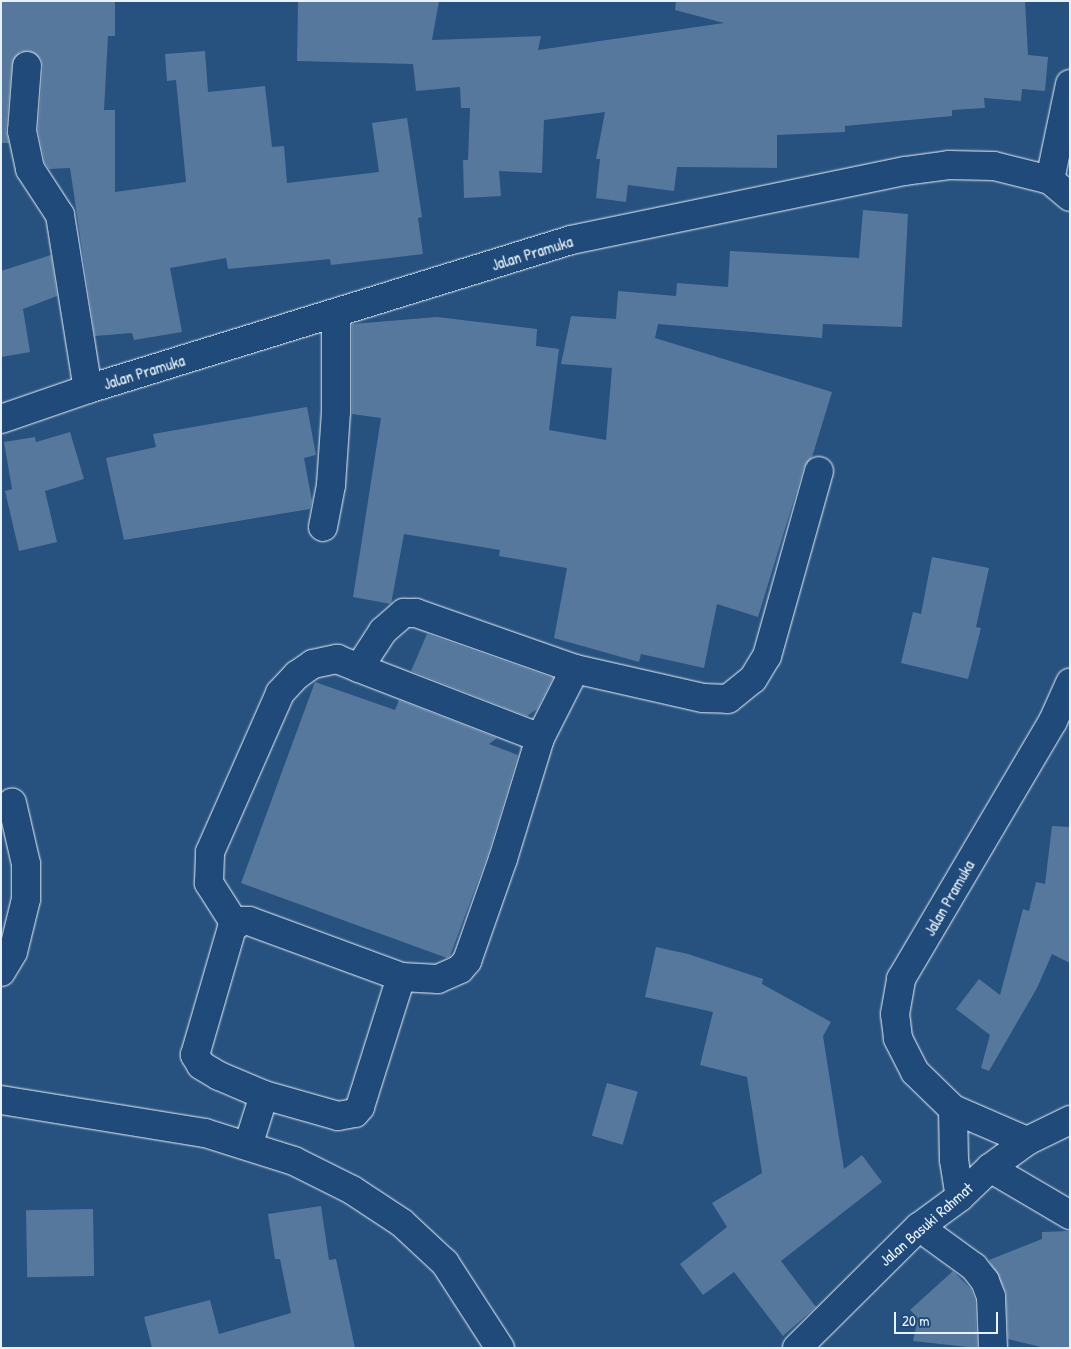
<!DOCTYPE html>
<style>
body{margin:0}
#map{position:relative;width:1071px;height:1349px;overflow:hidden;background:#27517f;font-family:"Patrick Hand",sans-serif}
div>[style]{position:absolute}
.building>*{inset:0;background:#57789d;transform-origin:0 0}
.roads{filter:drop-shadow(0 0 1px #e8f1f8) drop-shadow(0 0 1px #e8f1f8)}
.minor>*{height:28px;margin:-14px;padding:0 14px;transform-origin:14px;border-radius:14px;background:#1f4a7a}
.highway>*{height:28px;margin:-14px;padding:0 14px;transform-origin:14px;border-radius:14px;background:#1f4a7a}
span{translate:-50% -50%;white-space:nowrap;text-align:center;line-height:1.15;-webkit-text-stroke:4px #1f4a7a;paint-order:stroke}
.street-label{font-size:16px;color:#e8f1f8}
.frame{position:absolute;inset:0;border:2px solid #e8f1f8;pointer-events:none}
.scale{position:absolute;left:894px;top:1312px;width:104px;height:22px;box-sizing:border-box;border:2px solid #e8f1f8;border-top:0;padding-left:6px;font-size:15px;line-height:18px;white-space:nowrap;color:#e8f1f8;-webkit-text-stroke:4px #1f4a7a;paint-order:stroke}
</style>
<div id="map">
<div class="building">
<div style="clip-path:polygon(1px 1px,115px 1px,115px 36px,108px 36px,104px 110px,115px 110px,115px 192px,186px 182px,176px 80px,167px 81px,165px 54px,205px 51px,208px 92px,265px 86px,272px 147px,284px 146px,287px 183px,379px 172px,372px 123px,407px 118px,422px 217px,418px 218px,423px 254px,331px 265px,330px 259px,228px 269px,226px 258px,170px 268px,182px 332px,134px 340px,132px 333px,95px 336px,70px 168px,49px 169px,45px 163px,38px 130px,43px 67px,41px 59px,29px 51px,20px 52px,12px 64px,6px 130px,9px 143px,1px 143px)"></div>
<div style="clip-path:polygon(298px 1px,439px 1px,432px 40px,541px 36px,538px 50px,724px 23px,675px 10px,676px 1px,1025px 1px,1028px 55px,1048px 57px,1045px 91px,1022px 89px,1021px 101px,984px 98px,985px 108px,952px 110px,952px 116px,845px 126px,845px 132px,777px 135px,777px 168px,677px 167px,674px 191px,628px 185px,626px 202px,596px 198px,600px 159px,596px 159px,605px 112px,544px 120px,542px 173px,499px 171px,501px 196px,464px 198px,463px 160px,468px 160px,470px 108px,461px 108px,460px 87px,416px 91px,413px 64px,297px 61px)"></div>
<div style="clip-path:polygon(863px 210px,908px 214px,902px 327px,823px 324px,822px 338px,658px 324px,655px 338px,832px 392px,812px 457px,804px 467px,758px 617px,717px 604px,704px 668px,641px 654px,639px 662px,554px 638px,567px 568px,499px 556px,500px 550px,404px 534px,391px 604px,353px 597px,381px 418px,352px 414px,352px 324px,437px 317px,537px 329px,536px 346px,559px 349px,549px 430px,606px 440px,612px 368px,561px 364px,571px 316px,616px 319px,618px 291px,676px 296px,677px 283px,728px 287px,730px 251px,859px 258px)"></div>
<div style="clip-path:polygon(51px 255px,57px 296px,23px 309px,30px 352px,1px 357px,1px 271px)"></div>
<div style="clip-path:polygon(307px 407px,316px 455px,304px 458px,312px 501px,310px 509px,124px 540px,106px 458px,156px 447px,153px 434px)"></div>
<div style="clip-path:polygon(70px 432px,84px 479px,45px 491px,57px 542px,19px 551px,5px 491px,12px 489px,4px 442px,35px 437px,36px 442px)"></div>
<div style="clip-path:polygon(932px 557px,989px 568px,976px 627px,981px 628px,968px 679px,901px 663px,913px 612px,921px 614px)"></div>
<div style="clip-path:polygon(427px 634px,553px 678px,537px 709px,527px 716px,411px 671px)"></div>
<div style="clip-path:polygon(315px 682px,395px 710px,399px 700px,497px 738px,489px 744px,518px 755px,488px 854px,450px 956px,447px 958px,241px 883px)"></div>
<div style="clip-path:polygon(1052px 826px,1070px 827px,1070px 963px,1052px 954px,1037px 988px,989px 1071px,981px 1068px,990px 1035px,956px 1009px,979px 979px,1000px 995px,1023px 909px,1029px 911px,1036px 882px,1045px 884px)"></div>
<div style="clip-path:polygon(656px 947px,688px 954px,763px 979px,762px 984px,831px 1022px,823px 1036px,844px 1169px,862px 1155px,882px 1182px,781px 1261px,816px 1307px,783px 1336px,734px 1272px,703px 1295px,680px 1264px,727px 1227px,712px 1203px,762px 1173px,747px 1077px,700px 1065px,713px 1012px,645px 997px)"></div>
<div style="left:607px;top:1083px;width:32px;height:55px;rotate:16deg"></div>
<div style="clip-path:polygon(321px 1206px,329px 1260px,336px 1259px,355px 1348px,152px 1348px,144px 1317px,210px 1300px,219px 1334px,291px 1313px,280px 1259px,275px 1259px,268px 1214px)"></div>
<div style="left:93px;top:1209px;width:67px;height:67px;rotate:89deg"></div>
<div style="clip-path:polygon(1070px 1231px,1070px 1348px,1045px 1348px,1008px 1339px,1006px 1292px,989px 1260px,1042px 1239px,1042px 1232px)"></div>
<div style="clip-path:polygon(953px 1271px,971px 1289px,975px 1300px,977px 1348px,913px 1341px,918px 1318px,910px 1310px)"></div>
</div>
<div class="roads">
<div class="minor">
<div style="left:27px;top:66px;width:65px;rotate:94.4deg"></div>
<div style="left:22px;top:131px;width:39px;rotate:78deg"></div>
<div style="left:30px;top:169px;width:55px;rotate:56.9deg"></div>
<div style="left:60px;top:215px;width:176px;rotate:80.9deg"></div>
<div style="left:1050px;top:180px;width:98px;rotate:-78.2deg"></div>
<div style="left:1px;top:419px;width:92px;rotate:-19deg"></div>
<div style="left:88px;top:389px;width:505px;rotate:-17.14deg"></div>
<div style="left:571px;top:240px;width:341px;rotate:-11.7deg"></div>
<div style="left:905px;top:171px;width:44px;rotate:-7.8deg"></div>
<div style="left:949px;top:165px;width:45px;rotate:1.3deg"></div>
<div style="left:994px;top:166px;width:58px;rotate:14deg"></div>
<div style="left:1050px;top:180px;width:26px;rotate:40deg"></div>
<div style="left:323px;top:527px;width:43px;rotate:-79.2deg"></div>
<div style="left:331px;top:485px;width:73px;rotate:-86.1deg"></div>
<div style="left:336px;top:412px;width:99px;rotate:-90deg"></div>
<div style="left:359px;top:668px;width:194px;rotate:21.1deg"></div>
<div style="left:235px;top:924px;width:49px;rotate:-122.4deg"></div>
<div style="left:209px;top:883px;width:31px;rotate:-88deg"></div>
<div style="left:210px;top:852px;width:174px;rotate:-66.2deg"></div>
<div style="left:280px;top:693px;width:25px;rotate:-47deg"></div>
<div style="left:297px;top:675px;width:19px;rotate:-35deg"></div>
<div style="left:313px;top:664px;width:25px;rotate:-12deg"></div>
<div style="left:337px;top:659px;width:24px;rotate:22deg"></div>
<div style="left:359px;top:668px;width:44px;rotate:-57deg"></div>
<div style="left:383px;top:631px;width:28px;rotate:-41deg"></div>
<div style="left:404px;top:613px;width:12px"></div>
<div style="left:416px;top:613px;width:169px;rotate:19.4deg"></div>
<div style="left:575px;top:669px;width:131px;rotate:12.8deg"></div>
<div style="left:703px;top:698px;width:25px;rotate:2deg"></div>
<div style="left:728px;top:699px;width:32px;rotate:-39deg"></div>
<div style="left:753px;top:679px;width:27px;rotate:-59deg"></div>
<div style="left:767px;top:656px;width:192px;rotate:-74.3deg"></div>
<div style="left:1px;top:972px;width:23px;rotate:-59deg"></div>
<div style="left:13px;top:952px;width:55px;rotate:-76.2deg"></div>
<div style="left:26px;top:899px;width:35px;rotate:-90deg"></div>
<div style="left:26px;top:864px;width:63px;rotate:-102.9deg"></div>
<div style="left:264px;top:1095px;width:49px;rotate:-157.1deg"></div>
<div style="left:219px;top:1076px;width:21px;rotate:-149deg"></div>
<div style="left:201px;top:1065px;width:12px;rotate:-121deg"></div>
<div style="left:195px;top:1055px;width:132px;rotate:-73.8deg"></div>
<div style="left:232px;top:928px;width:12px;rotate:-35deg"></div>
<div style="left:242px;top:921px;width:7px"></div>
<div style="left:249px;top:921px;width:162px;rotate:20.2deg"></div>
<div style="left:401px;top:977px;width:37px;rotate:3deg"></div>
<div style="left:438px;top:979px;width:24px;rotate:-24deg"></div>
<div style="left:460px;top:969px;width:11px;rotate:-49deg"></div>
<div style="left:467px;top:961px;width:108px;rotate:-70.6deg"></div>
<div style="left:503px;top:859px;width:127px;rotate:-73deg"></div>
<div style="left:540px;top:738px;width:77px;rotate:-63.1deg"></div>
<div style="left:1px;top:1100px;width:207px;rotate:9.2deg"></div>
<div style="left:205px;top:1133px;width:93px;rotate:17.5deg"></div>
<div style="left:294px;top:1161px;width:65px;rotate:26.6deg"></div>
<div style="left:352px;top:1190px;width:60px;rotate:33.4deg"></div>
<div style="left:402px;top:1223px;width:59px;rotate:42.9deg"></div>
<div style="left:445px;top:1263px;width:101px;rotate:57.1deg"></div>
<div style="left:953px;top:1109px;width:51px;rotate:88.9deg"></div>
<div style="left:954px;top:1160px;width:37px;rotate:81deg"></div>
<div style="left:1027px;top:1141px;width:81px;rotate:-156.6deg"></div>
<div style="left:953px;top:1109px;width:53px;rotate:-135.8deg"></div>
<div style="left:915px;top:1072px;width:38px;rotate:-117deg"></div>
<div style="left:898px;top:1038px;width:24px;rotate:-97deg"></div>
<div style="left:895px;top:1014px;width:36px;rotate:-80deg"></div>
<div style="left:901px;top:979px;width:299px;rotate:-59.5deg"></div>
<div style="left:1053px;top:721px;width:42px;rotate:-65.9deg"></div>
<div style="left:248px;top:1146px;width:53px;rotate:-72.6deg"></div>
<div style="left:264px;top:1095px;width:77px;rotate:15.8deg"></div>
<div style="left:338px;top:1116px;width:17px;rotate:-10deg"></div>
<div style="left:355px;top:1113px;width:8px;rotate:-50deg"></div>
<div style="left:360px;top:1107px;width:136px;rotate:-72.5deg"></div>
<div style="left:990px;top:1168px;width:93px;rotate:30.4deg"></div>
<div style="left:919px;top:1227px;width:68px;rotate:36deg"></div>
<div style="left:974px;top:1267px;width:18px;rotate:52deg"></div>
<div style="left:985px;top:1281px;width:17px;rotate:69deg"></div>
<div style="left:991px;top:1297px;width:51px;rotate:87.8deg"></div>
</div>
<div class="highway">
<div style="left:797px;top:1348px;width:172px;rotate:-44.8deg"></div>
<div style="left:919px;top:1227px;width:51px;rotate:-36.2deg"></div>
<div style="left:960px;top:1197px;width:42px;rotate:-44deg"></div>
<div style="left:990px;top:1168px;width:46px;rotate:-36.1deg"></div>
<div style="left:1027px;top:1141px;width:48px;rotate:-26deg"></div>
</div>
</div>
<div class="street-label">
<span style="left:532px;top:253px;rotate:-17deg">Jalan Pramuka</span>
<span style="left:144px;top:372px;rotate:-17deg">Jalan Pramuka</span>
<span style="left:949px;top:898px;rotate:-60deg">Jalan Pramuka</span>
<span style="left:926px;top:1224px;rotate:-41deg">Jalan Basuki Rahmat</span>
</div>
<div class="frame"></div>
<div class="scale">20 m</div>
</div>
